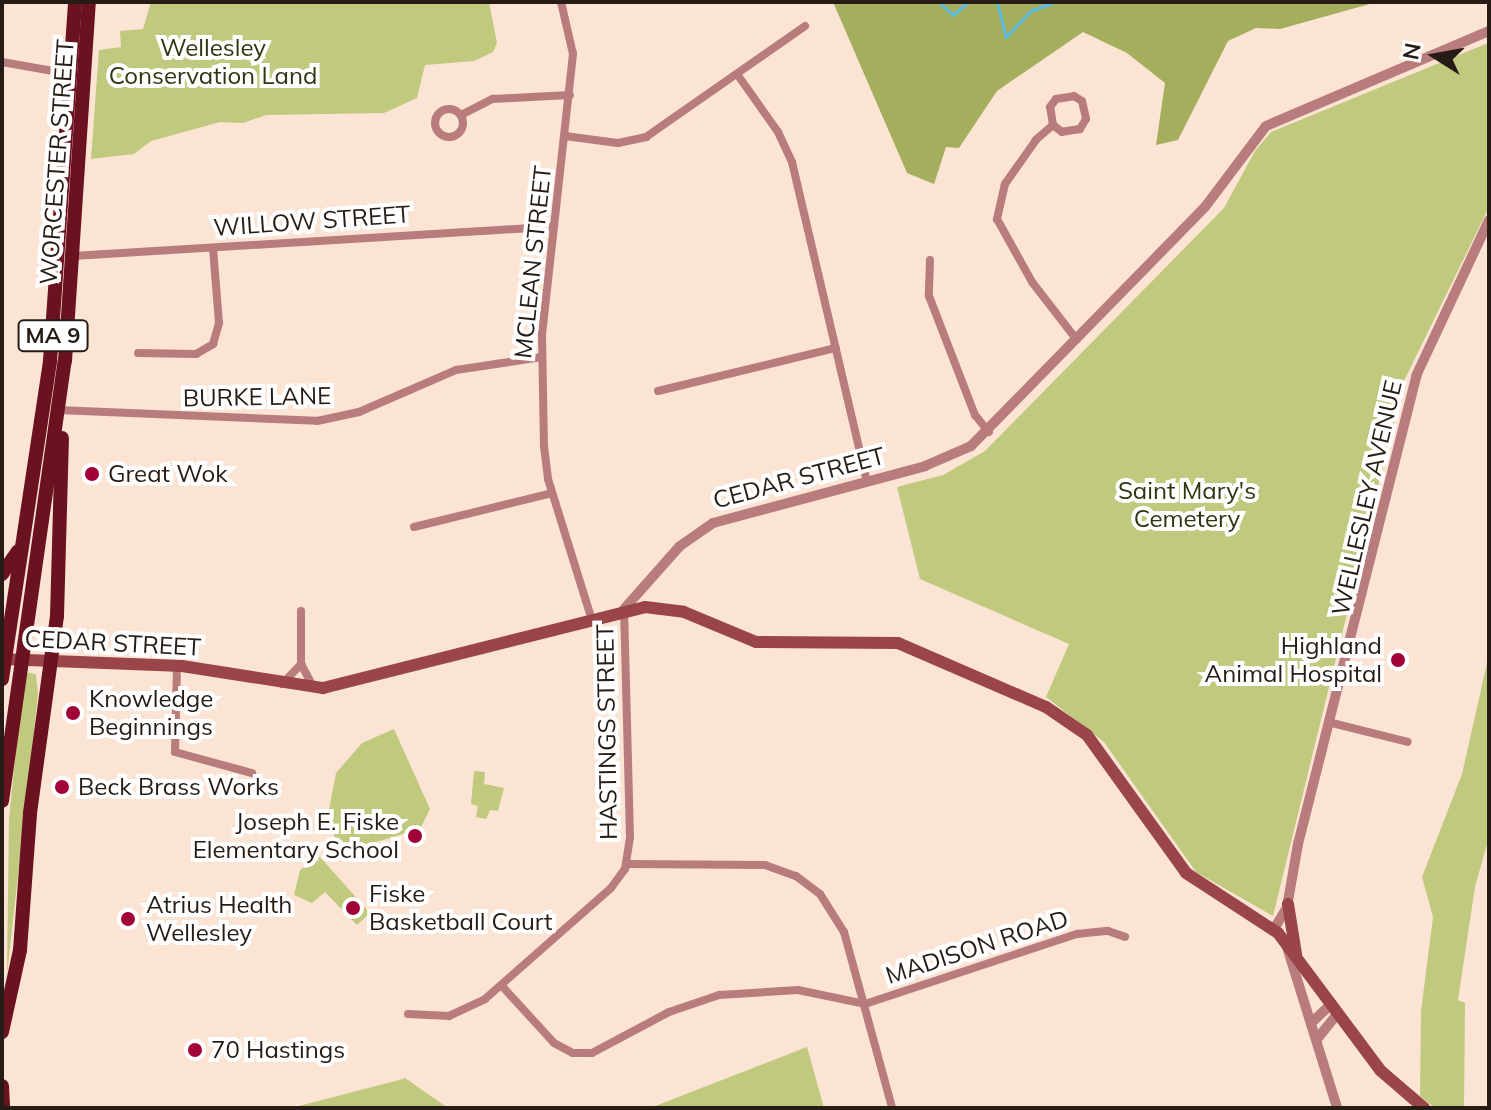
<!DOCTYPE html>
<style>
body{margin:0}
#map{position:relative;width:1491px;height:1110px;overflow:hidden;background:#fbe4d3;font-family:Mulish,sans-serif}
div>[style]{position:absolute}
.green>*{inset:0;background:#c0c97d}
.forest>*{inset:0;background:#a5ae5d}
.stream>*{height:3px;margin:-1.5px;padding:0 1.5px;transform-origin:1.5px;border-radius:1.5px;background:#5cbde2}
.minor>*{height:8px;margin:-4px;padding:0 4px;transform-origin:4px;border-radius:4px;background:#b87c7d}
.minor>.ring{margin:-4px;padding:0;box-sizing:content-box;background:none;border:8px solid #b87c7d;border-radius:50%}
.tertiary>*{height:10px;margin:-5px;padding:0 5px;transform-origin:5px;border-radius:5px;background:#b87c7d}
.secondary>*{height:12px;margin:-6px;padding:0 6px;transform-origin:6px;border-radius:6px;background:#99454a}
.trunk>*{height:14px;margin:-7px;padding:0 7px;transform-origin:7px;border-radius:7px;background:#6b1220}
.dots>*{width:22px;height:22px;translate:-50% -50%;box-sizing:border-box;border:4px solid #fff;border-radius:50%}
span{translate:-50% -50%;white-space:nowrap;text-align:center;line-height:1.15;-webkit-text-stroke:8px #fff;paint-order:stroke}
.shield-label span{padding:2px 6px;background:#fff;border:2px solid;border-radius:6px;-webkit-text-stroke-width:0}
.shield-label{font-size:22px;color:#261c15;font-weight:700}
.park-label{font-size:24px;color:#303410}
.street-label{font-size:24px;color:#261c15}
.poi-label{font-size:24px;color:#261c15}
.left{translate:0 -50%;text-align:left}
.right{translate:-100% -50%;text-align:right}
.frame{position:absolute;inset:0;border:4px solid #261c15;pointer-events:none}
.north{position:absolute;left:1395px;top:16px;width:80px;height:80px;-webkit-text-stroke:6px #fff;paint-order:stroke;rotate:281deg;font-size:22px;font-weight:700;line-height:32px;text-align:center;color:#261c15}
.north::after{content:'';display:block;margin:auto;width:28px;height:36px;background:#261c15;clip-path:polygon(50% 0,100% 100%,50% 72%,0 100%)}
</style>
<div id="map">
<div class="green">
<div style="clip-path:polygon(151px 2px,489px 2px,497px 43px,493px 52px,474px 61px,425px 65px,417px 98px,384px 113px,266px 115px,243px 123px,220px 122px,151px 141px,134px 154px,91px 159px,99px 50px,121px 47px,120px 31px,143px 29px)"></div>
<div style="clip-path:polygon(1488px 43px,1489px 207px,1404px 381px,1273px 916px,1196px 872px,1104px 742px,1046px 697px,1069px 644px,920px 579px,897px 487px,943px 475px,985px 451px,1224px 208px,1255px 151px,1271px 132px)"></div>
<div style="clip-path:polygon(1489px 654px,1489px 837px,1475px 887px,1458px 1000px,1465px 1003px,1464px 1108px,1435px 1108px,1420px 1096px,1421px 1011px,1433px 917px,1422px 877px,1462px 774px)"></div>
<div style="clip-path:polygon(24px 672px,36px 674px,38px 694px,7px 975px,9px 819px)"></div>
<div style="clip-path:polygon(394px 729px,430px 809px,420px 829px,339px 853px,328px 815px,336px 773px,362px 743px)"></div>
<div style="clip-path:polygon(474px 771px,485px 772px,484px 784px,504px 788px,498px 811px,490px 810px,486px 819px,476px 817px,478px 806px,471px 804px)"></div>
<div style="clip-path:polygon(320px 857px,370px 913px,357px 925px,325px 892px,312px 903px,294px 895px,300px 870px)"></div>
<div style="clip-path:polygon(807px 1047px,824px 1108px,650px 1108px)"></div>
<div style="clip-path:polygon(405px 1078px,448px 1108px,291px 1108px,403px 1079px)"></div>
</div>
<div class="forest">
<div style="clip-path:polygon(833px 2px,1377px 2px,1280px 29px,1256px 28px,1228px 41px,1178px 140px,1156px 145px,1165px 83px,1127px 53px,1083px 32px,997px 91px,959px 148px,946px 147px,934px 184px,907px 173px)"></div>
</div>
<div class="stream">
<div style="left:939px;top:2px;width:19px;rotate:43deg"></div>
<div style="left:953px;top:15px;width:20px;rotate:-41deg"></div>
<div style="left:997px;top:2px;width:36px;rotate:76deg"></div>
<div style="left:1006px;top:37px;width:35px;rotate:-47deg"></div>
<div style="left:1030px;top:11px;width:27px;rotate:-20deg"></div>
</div>
<div class="minor">
<div style="left:561px;top:2px;width:53px;rotate:77deg"></div>
<div style="left:573px;top:54px;width:282px;rotate:96.3deg"></div>
<div style="left:542px;top:334px;width:112px;rotate:89deg"></div>
<div style="left:544px;top:446px;width:33px;rotate:83deg"></div>
<div style="left:548px;top:479px;width:145px;rotate:72.7deg"></div>
<div style="left:2px;top:62px;width:69px;rotate:10deg"></div>
<div style="left:737px;top:74px;width:71px;rotate:54.7deg"></div>
<div style="left:778px;top:132px;width:33px;rotate:65deg"></div>
<div style="left:792px;top:162px;width:328px;rotate:76.8deg"></div>
<div class="ring" style="left:435px;top:109px;width:20px;height:20px"></div>
<div style="left:461px;top:115px;width:36px;rotate:-27deg"></div>
<div style="left:493px;top:99px;width:77px;rotate:-3deg"></div>
<div style="left:1053px;top:125px;width:18px;rotate:-99deg"></div>
<div style="left:1050px;top:107px;width:10px;rotate:-53deg"></div>
<div style="left:1056px;top:99px;width:18px;rotate:-9deg"></div>
<div style="left:1074px;top:96px;width:9px;rotate:32deg"></div>
<div style="left:1082px;top:101px;width:18px;rotate:77deg"></div>
<div style="left:1086px;top:119px;width:12px;rotate:121deg"></div>
<div style="left:1080px;top:129px;width:18px;rotate:171deg"></div>
<div style="left:1062px;top:132px;width:11px;rotate:-142deg"></div>
<div style="left:1053px;top:125px;width:23px;rotate:139deg"></div>
<div style="left:1036px;top:140px;width:54px;rotate:125.2deg"></div>
<div style="left:1005px;top:184px;width:36px;rotate:103deg"></div>
<div style="left:997px;top:219px;width:72px;rotate:60.9deg"></div>
<div style="left:1032px;top:282px;width:73px;rotate:52.2deg"></div>
<div style="left:565px;top:136px;width:53px;rotate:7.5deg"></div>
<div style="left:618px;top:143px;width:29px;rotate:-12deg"></div>
<div style="left:646px;top:137px;width:194px;rotate:-34.9deg"></div>
<div style="left:73px;top:256px;width:482px;rotate:-3.5deg"></div>
<div style="left:930px;top:260px;width:36px;rotate:92deg"></div>
<div style="left:929px;top:296px;width:128px;rotate:68.9deg"></div>
<div style="left:975px;top:415px;width:22px;rotate:51deg"></div>
<div style="left:138px;top:353px;width:58px;rotate:1deg"></div>
<div style="left:196px;top:354px;width:20px;rotate:-30deg"></div>
<div style="left:213px;top:344px;width:22px;rotate:-74deg"></div>
<div style="left:219px;top:323px;width:74px;rotate:-94.6deg"></div>
<div style="left:658px;top:391px;width:183px;rotate:-13.6deg"></div>
<div style="left:58px;top:410px;width:259px;rotate:2.4deg"></div>
<div style="left:317px;top:421px;width:43px;rotate:-12.1deg"></div>
<div style="left:359px;top:412px;width:106px;rotate:-23.4deg"></div>
<div style="left:456px;top:370px;width:87px;rotate:-8.6deg"></div>
<div style="left:414px;top:527px;width:142px;rotate:-13.8deg"></div>
<div style="left:301px;top:611px;width:53px;rotate:90deg"></div>
<div style="left:301px;top:664px;width:26px;rotate:62deg"></div>
<div style="left:177px;top:665px;width:87px;rotate:91.3deg"></div>
<div style="left:175px;top:752px;width:80px;rotate:15.3deg"></div>
<div style="left:282px;top:684px;width:28px;rotate:-46deg"></div>
<div style="left:1332px;top:723px;width:78px;rotate:14deg"></div>
<div style="left:627px;top:864px;width:138px;rotate:0.4deg"></div>
<div style="left:765px;top:865px;width:33px;rotate:20deg"></div>
<div style="left:796px;top:876px;width:30px;rotate:37deg"></div>
<div style="left:820px;top:894px;width:45px;rotate:57.7deg"></div>
<div style="left:844px;top:932px;width:182px;rotate:74.7deg"></div>
<div style="left:502px;top:986px;width:77px;rotate:47.6deg"></div>
<div style="left:554px;top:1043px;width:21px;rotate:28deg"></div>
<div style="left:573px;top:1053px;width:19px"></div>
<div style="left:592px;top:1053px;width:87px;rotate:-28deg"></div>
<div style="left:669px;top:1012px;width:53px;rotate:-18.8deg"></div>
<div style="left:719px;top:995px;width:79px;rotate:-3.6deg"></div>
<div style="left:798px;top:990px;width:68px;rotate:11.8deg"></div>
<div style="left:865px;top:1004px;width:223px;rotate:-18.3deg"></div>
<div style="left:1077px;top:934px;width:31px;rotate:-6deg"></div>
<div style="left:1108px;top:931px;width:18px;rotate:19deg"></div>
<div style="left:408px;top:1014px;width:41px;rotate:2.8deg"></div>
<div style="left:449px;top:1016px;width:40px;rotate:-25deg"></div>
<div style="left:485px;top:999px;width:168px;rotate:-41.4deg"></div>
<div style="left:611px;top:888px;width:24px;rotate:-54deg"></div>
<div style="left:625px;top:869px;width:32px;rotate:-81deg"></div>
<div style="left:630px;top:837px;width:228px;rotate:-91.5deg"></div>
</div>
<div class="tertiary">
<div style="left:624px;top:609px;width:84px;rotate:-48.4deg"></div>
<div style="left:680px;top:546px;width:40px;rotate:-34.9deg"></div>
<div style="left:713px;top:523px;width:220px;rotate:-15deg"></div>
<div style="left:925px;top:466px;width:50px;rotate:-23.5deg"></div>
<div style="left:971px;top:446px;width:334px;rotate:-45.6deg"></div>
<div style="left:1205px;top:207px;width:101px;rotate:-53deg"></div>
<div style="left:1266px;top:126px;width:242px;rotate:-23.1deg"></div>
<div style="left:1274px;top:929px;width:26px;rotate:-59deg"></div>
<div style="left:1287px;top:907px;width:64px;rotate:-80.1deg"></div>
<div style="left:1298px;top:844px;width:483px;rotate:-75.8deg"></div>
<div style="left:1416px;top:376px;width:172px;rotate:-64.9deg"></div>
<div style="left:1287px;top:947px;width:169px;rotate:72.7deg"></div>
<div style="left:1311px;top:1023px;width:26px;rotate:-43deg"></div>
<div style="left:1317px;top:1039px;width:32px;rotate:-51deg"></div>
</div>
<div class="secondary">
<div style="left:2px;top:659px;width:180px;rotate:2.2deg"></div>
<div style="left:182px;top:666px;width:143px;rotate:8.9deg"></div>
<div style="left:323px;top:688px;width:332px;rotate:-14.1deg"></div>
<div style="left:645px;top:607px;width:39px;rotate:7deg"></div>
<div style="left:684px;top:612px;width:78px;rotate:22.6deg"></div>
<div style="left:756px;top:642px;width:142px;rotate:0.4deg"></div>
<div style="left:898px;top:643px;width:161px;rotate:23.4deg"></div>
<div style="left:1046px;top:707px;width:50px;rotate:34.3deg"></div>
<div style="left:1087px;top:735px;width:170px;rotate:54.3deg"></div>
<div style="left:1186px;top:873px;width:110px;rotate:33.1deg"></div>
<div style="left:1278px;top:933px;width:172px;rotate:53.3deg"></div>
<div style="left:1381px;top:1071px;width:57px;rotate:40.7deg"></div>
<div style="left:1288px;top:904px;width:51px;rotate:80.9deg"></div>
</div>
<div class="trunk">
<div style="left:2px;top:574px;width:28px;rotate:-55deg"></div>
<div style="left:2px;top:679px;width:322px;rotate:-81.4deg"></div>
<div style="left:50px;top:361px;width:360px;rotate:-86deg"></div>
<div style="left:2px;top:801px;width:444px;rotate:-81.9deg"></div>
<div style="left:65px;top:361px;width:360px;rotate:-86.2deg"></div>
<div style="left:2px;top:1032px;width:84px;rotate:-77.6deg"></div>
<div style="left:20px;top:950px;width:137px;rotate:-85.8deg"></div>
<div style="left:30px;top:813px;width:199px;rotate:-82.2deg"></div>
<div style="left:57px;top:616px;width:178px;rotate:-88.4deg"></div>
<div style="left:2px;top:1086px;width:22px;rotate:87deg"></div>
</div>
<div class="dots">
<div style="left:92px;top:474px;background:#a10136"></div>
<div style="left:1398px;top:660px;background:#a10136"></div>
<div style="left:73px;top:713px;background:#a10136"></div>
<div style="left:62px;top:787px;background:#a10136"></div>
<div style="left:415px;top:836px;background:#a10136"></div>
<div style="left:353px;top:908px;background:#a10136"></div>
<div style="left:128px;top:919px;background:#a10136"></div>
<div style="left:195px;top:1050px;background:#a10136"></div>
</div>
<div class="shield-label">
<span style="left:53px;top:336px">MA 9</span>
</div>
<div class="park-label">
<span style="left:213px;top:62px">Wellesley<br>Conservation Land</span>
<span style="left:1187px;top:505px">Saint Mary's<br>Cemetery</span>
</div>
<div class="street-label">
<span style="left:57px;top:162px;rotate:-86deg">WORCESTER STREET</span>
<span style="left:312px;top:221px;rotate:-4deg">WILLOW STREET</span>
<span style="left:533px;top:262px;rotate:-84deg">MCLEAN STREET</span>
<span style="left:257px;top:397px;rotate:-1deg">BURKE LANE</span>
<span style="left:799px;top:478px;rotate:-15deg">CEDAR STREET</span>
<span style="left:1367px;top:498px;rotate:-77deg">WELLESLEY AVENUE</span>
<span style="left:113px;top:643px;rotate:3deg">CEDAR STREET</span>
<span style="left:607px;top:732px;rotate:-91deg">HASTINGS STREET</span>
<span style="left:977px;top:947px;rotate:-18deg">MADISON ROAD</span>
</div>
<div class="poi-label">
<span class="left" style="left:108px;top:474px">Great Wok</span>
<span class="right" style="left:1382px;top:660px">Highland<br>Animal Hospital</span>
<span class="left" style="left:89px;top:713px">Knowledge<br>Beginnings</span>
<span class="left" style="left:78px;top:787px">Beck Brass Works</span>
<span class="right" style="left:399px;top:836px">Joseph E. Fiske<br>Elementary School</span>
<span class="left" style="left:369px;top:908px">Fiske<br>Basketball Court</span>
<span class="left" style="left:146px;top:919px">Atrius Health<br>Wellesley</span>
<span class="left" style="left:211px;top:1050px">70 Hastings</span>
</div>
<div class="frame"></div>
<div class="north">N</div>
</div>
